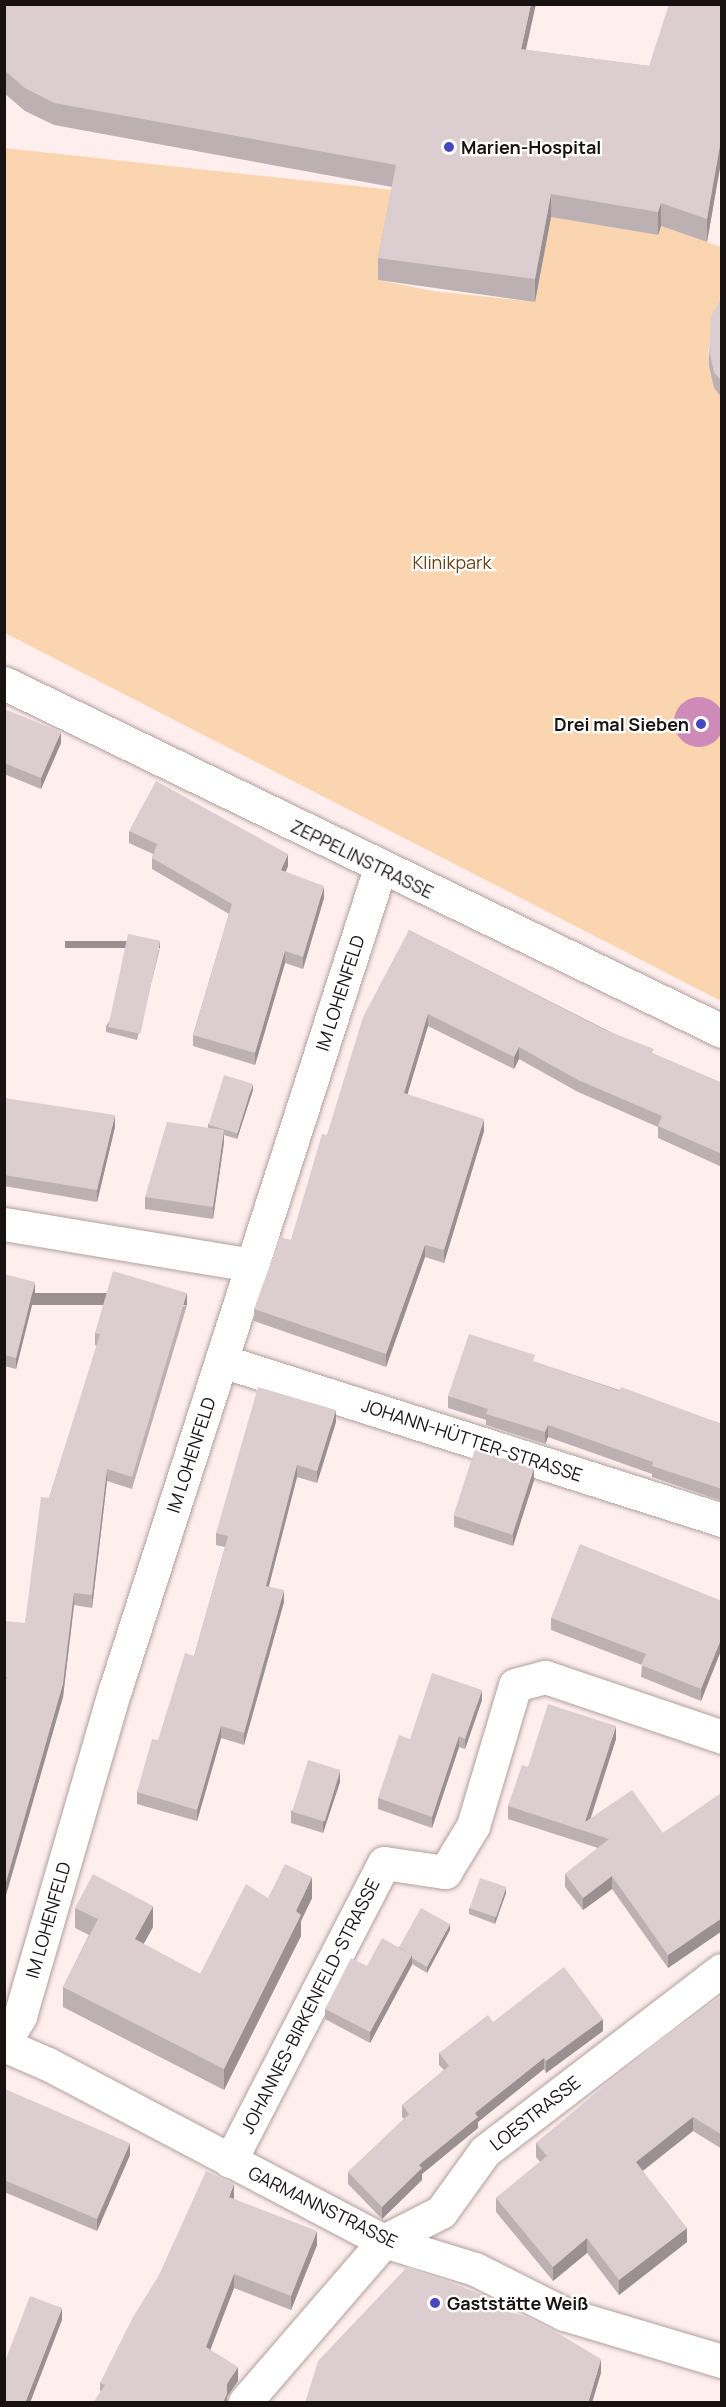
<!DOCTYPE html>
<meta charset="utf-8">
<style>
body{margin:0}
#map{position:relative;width:726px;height:2407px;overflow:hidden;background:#feeeed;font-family:Manrope,sans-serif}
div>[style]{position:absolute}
.green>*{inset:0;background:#fbd4b0}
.water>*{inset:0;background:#ce8bb8}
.round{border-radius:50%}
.roads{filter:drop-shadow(0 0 2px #afa09f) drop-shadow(0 0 2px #afa09f)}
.minor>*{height:33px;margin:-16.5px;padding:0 16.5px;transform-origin:16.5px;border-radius:16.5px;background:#fff}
.wall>*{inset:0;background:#bdb0b3}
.shaded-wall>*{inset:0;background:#9a9092;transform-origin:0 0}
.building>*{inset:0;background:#dccdd0;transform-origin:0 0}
.dots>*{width:16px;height:16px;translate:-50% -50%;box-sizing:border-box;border:3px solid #fff;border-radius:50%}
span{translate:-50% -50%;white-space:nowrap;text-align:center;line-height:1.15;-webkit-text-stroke:4.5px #fff;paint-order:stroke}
.poi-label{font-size:18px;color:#181312;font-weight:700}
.left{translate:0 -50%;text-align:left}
.right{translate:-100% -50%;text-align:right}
.park-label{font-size:18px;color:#674116}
.street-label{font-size:18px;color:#181312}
.frame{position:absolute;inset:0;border:6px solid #181312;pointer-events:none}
</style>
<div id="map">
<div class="green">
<div style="clip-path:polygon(4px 148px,422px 193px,378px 280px,433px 291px,535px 302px,551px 217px,658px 235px,661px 226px,721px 247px,721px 310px,711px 332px,708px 352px,714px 388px,722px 398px,721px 1001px,5px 633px)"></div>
</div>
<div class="water">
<div class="round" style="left:674px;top:697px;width:50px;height:50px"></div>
</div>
<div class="roads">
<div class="minor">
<div style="left:4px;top:683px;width:798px;rotate:25.86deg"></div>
<div style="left:4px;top:1224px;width:252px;rotate:9.4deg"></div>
<div style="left:222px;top:1361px;width:525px;rotate:17.64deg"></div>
<div style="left:4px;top:2042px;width:31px;rotate:-58deg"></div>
<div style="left:20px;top:2016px;width:340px;rotate:-73.8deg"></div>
<div style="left:115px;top:1690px;width:864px;rotate:-72.13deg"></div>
<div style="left:4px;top:2045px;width:48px;rotate:23.4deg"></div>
<div style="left:48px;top:2064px;width:380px;rotate:27.8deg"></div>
<div style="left:384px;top:2241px;width:95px;rotate:17.1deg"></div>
<div style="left:475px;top:2269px;width:100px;rotate:26.8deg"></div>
<div style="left:564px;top:2314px;width:165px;rotate:16.6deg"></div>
<div style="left:230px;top:2161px;width:335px;rotate:-62.7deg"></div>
<div style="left:384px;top:1863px;width:62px;rotate:8.4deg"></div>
<div style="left:445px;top:1872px;width:54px;rotate:-58.7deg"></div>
<div style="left:473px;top:1826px;width:147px;rotate:-73.4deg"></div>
<div style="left:515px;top:1685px;width:31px;rotate:-15deg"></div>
<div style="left:545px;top:1677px;width:187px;rotate:18.7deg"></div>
<div style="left:245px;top:2402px;width:213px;rotate:-49.2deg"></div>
<div style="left:384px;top:2241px;width:64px;rotate:-27deg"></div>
<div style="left:441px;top:2212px;width:75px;rotate:-54.2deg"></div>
<div style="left:485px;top:2151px;width:298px;rotate:-37.4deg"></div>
</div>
</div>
<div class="wall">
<div style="clip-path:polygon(4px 4px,526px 50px,649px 66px,722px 4px,722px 156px,707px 242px,661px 226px,658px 235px,551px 217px,535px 302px,378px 280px,378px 258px,392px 187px,54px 125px,25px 111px,4px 93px)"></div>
<div style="clip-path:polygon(722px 297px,722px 398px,714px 388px,709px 366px,709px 350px)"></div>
<div style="clip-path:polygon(4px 709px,61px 743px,41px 789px,4px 774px)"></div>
<div style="clip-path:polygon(129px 831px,288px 866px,286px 872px,324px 898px,303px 969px,285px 963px,255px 1065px,193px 1046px,193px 1035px,229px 914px,152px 869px,152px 858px,153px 854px,129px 843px)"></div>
<div style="clip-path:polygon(409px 930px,654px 1054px,722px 1083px,722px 1167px,658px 1138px,658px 1127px,578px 1092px,519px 1059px,514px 1069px,428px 1026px,407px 1094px,484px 1131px,444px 1263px,425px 1257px,386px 1367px,254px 1321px,254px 1309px,291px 1240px,327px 1135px)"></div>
<div style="clip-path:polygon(160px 948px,137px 1040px,106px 1032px,106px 1026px)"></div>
<div style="clip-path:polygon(253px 1090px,237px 1139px,224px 1135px,224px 1142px,213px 1219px,145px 1209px,145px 1197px,208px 1128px,208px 1124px)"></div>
<div style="clip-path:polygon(4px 1098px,115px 1127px,97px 1202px,4px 1186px)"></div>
<div style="clip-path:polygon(4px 1274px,35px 1293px,16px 1369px,4px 1366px)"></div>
<div style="clip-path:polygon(187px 1305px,132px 1489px,107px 1481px,92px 1608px,74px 1605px,63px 1697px,4px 1902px,4px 1626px,25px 1623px,49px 1498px,97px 1346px,95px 1345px,95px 1333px)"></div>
<div style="clip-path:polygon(535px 1362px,722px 1424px,722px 1501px,652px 1477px,652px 1474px,548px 1437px,545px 1444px,486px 1425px,486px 1420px,448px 1408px,448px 1396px)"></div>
<div style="clip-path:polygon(336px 1422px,317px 1483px,297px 1477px,269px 1586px,284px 1602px,244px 1745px,221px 1738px,197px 1821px,137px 1804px,137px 1792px,194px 1656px,225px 1547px,216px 1545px,216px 1533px)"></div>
<div style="clip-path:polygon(534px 1480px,513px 1546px,454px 1527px,454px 1516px)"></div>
<div style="clip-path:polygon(722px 1601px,722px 1648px,701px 1701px,641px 1677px,642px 1665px,551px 1630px,551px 1618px)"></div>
<div style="clip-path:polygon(482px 1700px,465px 1749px,459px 1747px,432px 1828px,378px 1809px,378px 1798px)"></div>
<div style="clip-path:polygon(616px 1739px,591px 1818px,663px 1833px,722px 1794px,722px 1931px,668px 1968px,612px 1889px,583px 1910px,565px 1887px,565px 1874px,598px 1848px,508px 1819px,508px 1806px,528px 1767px)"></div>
<div style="clip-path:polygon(340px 1782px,323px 1833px,291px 1823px,291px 1811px)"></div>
<div style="clip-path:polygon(506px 1893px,495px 1924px,469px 1914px,469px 1908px)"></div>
<div style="clip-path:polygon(268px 1898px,312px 1898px,301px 1921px,301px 1936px,224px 2090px,63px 2007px,63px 1987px,89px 1935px,75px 1928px,75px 1908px,153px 1927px,143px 1944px,200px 1974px)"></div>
<div style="clip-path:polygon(450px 1930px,427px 1973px,412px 1964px,370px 2043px,325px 2019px,325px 2009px,367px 1966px,399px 1947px)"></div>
<div style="clip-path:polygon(722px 1996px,722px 2149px,693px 2131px,643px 2171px,687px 2242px,619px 2295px,587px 2253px,553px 2281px,496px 2212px,496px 2198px,540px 2162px,536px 2157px,536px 2143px)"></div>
<div style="clip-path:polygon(493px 2022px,603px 2031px,546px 2073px,544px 2069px,478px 2122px,478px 2128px,422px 2174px,422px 2180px,382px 2219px,348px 2184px,348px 2172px,404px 2119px,402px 2117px,402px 2105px,444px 2070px,439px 2065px,439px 2053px)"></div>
<div style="clip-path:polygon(4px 2091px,130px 2155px,97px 2231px,4px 2192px)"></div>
<div style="clip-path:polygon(234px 2199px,317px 2245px,291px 2310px,234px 2288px,210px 2350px,238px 2381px,227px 2397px,227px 2403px,100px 2391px,100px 2383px)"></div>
</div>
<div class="shaded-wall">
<div style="clip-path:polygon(531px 4px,536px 4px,521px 72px,521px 49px)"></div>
<div style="clip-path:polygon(722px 134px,722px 156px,707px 242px,707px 219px)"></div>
<div style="clip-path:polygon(551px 194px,551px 217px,535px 302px,535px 279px)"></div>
<div style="clip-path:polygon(661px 203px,661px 226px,658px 235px,658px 212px)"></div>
<div style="clip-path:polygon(61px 732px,61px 743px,41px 789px,41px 778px)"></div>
<div style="clip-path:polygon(288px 854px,288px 866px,281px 881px,281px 870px)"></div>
<div style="clip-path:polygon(324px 886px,324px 898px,303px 969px,303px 957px)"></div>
<div style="left:160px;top:941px;width:7px;height:95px;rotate:90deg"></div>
<div style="clip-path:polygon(285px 951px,285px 963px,255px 1065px,255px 1053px)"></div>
<div style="clip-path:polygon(428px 1014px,428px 1026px,404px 1106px,404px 1093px)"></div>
<div style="clip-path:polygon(519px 1047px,519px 1059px,514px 1069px,514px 1057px)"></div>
<div style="clip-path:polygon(253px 1084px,253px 1090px,237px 1139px,237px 1133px)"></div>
<div style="clip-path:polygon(115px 1115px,115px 1127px,97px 1202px,97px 1190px)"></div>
<div style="clip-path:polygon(484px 1119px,484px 1131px,444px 1263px,444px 1250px)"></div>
<div style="clip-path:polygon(224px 1130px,224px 1142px,213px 1219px,213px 1207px)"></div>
<div style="clip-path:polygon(425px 1245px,425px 1257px,386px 1367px,386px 1354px)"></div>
<div style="clip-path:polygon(35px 1282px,35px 1293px,16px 1369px,16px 1358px)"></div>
<div style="left:187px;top:1293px;width:12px;height:192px;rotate:90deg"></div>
<div style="clip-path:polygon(336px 1410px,336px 1422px,317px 1483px,317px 1471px)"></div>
<div style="clip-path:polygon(548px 1425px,548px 1437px,545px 1444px,545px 1432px)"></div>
<div style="clip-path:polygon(297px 1465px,297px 1477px,266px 1597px,266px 1586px)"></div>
<div style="clip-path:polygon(534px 1468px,534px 1480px,513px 1546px,513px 1534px)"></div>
<div style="clip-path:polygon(107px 1469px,107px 1481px,92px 1608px,92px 1595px)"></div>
<div style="clip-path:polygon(284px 1590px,284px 1602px,244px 1745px,244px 1733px)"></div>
<div style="clip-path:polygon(74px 1593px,74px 1605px,63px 1697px,4px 1902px,4px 1889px)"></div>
<div style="clip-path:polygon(722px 1637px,722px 1648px,701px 1701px,701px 1689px)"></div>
<div style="clip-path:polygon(482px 1690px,482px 1700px,465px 1749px,465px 1739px)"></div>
<div style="clip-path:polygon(221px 1726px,221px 1738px,197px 1821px,197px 1810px)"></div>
<div style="clip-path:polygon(616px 1726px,616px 1739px,586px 1831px,585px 1822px)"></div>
<div style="clip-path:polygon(459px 1736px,459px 1747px,432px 1828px,432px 1817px)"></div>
<div style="clip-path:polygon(340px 1770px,340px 1782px,323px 1833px,323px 1821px)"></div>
<div style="clip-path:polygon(612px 1876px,612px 1889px,583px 1910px,583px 1898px)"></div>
<div style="clip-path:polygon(312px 1877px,312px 1898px,301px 1921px,301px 1936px,224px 2090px,224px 2069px,296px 1911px)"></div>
<div style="clip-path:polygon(506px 1887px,506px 1893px,495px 1924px,495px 1918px)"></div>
<div style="clip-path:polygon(153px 1906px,153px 1927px,135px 1960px,135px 1939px)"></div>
<div style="clip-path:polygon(722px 1918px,722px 1931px,668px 1968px,668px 1955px)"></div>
<div style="clip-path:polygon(450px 1924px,450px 1930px,427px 1973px,427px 1967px)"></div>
<div style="clip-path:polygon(412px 1955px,412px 1965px,370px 2043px,370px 2032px)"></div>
<div style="clip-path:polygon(603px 2019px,603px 2031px,546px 2073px,546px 2061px)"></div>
<div style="clip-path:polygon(544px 2058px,544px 2069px,478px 2122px,478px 2128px,422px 2174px,422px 2180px,382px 2219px,382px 2207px,419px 2165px,475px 2113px)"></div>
<div style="clip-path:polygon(693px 2117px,693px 2131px,636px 2176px,636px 2162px)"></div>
<div style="clip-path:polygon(130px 2143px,130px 2155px,97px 2231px,97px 2219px)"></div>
<div style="clip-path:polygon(234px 2184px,234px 2198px,229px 2211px,229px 2197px)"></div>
<div style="clip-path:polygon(687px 2228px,687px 2242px,619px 2295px,619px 2280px)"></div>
<div style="clip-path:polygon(317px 2231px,317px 2245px,291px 2310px,291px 2296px)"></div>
<div style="clip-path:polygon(587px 2238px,587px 2253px,553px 2281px,553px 2267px)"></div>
<div style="clip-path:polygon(234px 2274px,234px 2288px,206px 2361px,206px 2347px)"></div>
<div style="clip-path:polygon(509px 2305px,509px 2318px,503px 2310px)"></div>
<div style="clip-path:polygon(62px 2308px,62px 2320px,30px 2403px,25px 2403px)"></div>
<div style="clip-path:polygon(601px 2359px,601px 2373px,592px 2403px,588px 2403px)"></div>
<div style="clip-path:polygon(238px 2367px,238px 2381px,227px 2397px,227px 2403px,223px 2403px,227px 2384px)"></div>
</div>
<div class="building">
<div style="clip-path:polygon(4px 4px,531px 4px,521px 49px,649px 66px,669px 4px,722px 4px,722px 134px,707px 219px,661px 203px,658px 212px,551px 194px,535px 279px,378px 258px,396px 165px,54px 103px,25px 88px,4px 70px)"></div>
<div style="clip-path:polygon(722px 297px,722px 382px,714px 372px,709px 350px,711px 316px)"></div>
<div style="clip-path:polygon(4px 709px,61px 732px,41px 778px,4px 763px)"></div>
<div style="clip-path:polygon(156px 781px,288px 854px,281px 870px,324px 886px,303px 957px,285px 951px,255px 1053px,193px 1035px,232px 904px,152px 858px,157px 844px,129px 831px)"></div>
<div style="clip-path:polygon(409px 930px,605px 1030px,654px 1049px,652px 1053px,722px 1083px,722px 1154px,658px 1126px,662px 1116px,578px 1080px,519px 1047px,514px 1057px,428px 1014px,404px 1093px,484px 1119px,444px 1250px,425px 1245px,386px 1354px,254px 1309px,280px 1237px,291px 1240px,322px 1134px,327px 1135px,363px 1017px)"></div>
<div style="left:128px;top:934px;width:33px;height:95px;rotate:12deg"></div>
<div style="left:224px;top:1075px;width:30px;height:52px;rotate:17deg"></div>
<div style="clip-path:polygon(4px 1098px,115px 1115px,97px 1190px,4px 1175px)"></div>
<div style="clip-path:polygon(167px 1122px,224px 1130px,213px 1207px,145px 1197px)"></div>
<div style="clip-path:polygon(113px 1271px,187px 1293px,132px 1477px,107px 1469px,92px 1595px,74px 1593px,63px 1684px,4px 1889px,4px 1685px,7px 1677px,4px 1677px,5px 1621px,25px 1623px,41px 1497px,49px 1498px,100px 1334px,95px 1333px)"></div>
<div style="clip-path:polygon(4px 1274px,35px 1282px,16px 1358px,4px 1355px)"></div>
<div style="clip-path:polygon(469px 1334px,535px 1355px,533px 1361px,620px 1391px,621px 1387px,722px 1424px,722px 1489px,652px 1466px,653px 1462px,548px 1425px,545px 1432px,486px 1414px,488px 1409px,448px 1396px)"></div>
<div style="clip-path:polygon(258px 1387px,336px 1410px,317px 1471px,297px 1465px,266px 1586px,284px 1590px,244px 1733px,221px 1726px,197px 1810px,137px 1792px,152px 1739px,158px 1740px,185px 1653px,194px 1656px,228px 1536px,216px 1533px)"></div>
<div style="left:475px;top:1449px;width:62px;height:70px;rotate:18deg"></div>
<div style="clip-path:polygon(580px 1544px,722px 1601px,722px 1637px,701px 1689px,641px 1665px,646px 1654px,551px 1618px)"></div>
<div style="clip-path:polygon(432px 1673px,482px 1690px,465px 1739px,459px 1736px,432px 1817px,378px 1798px,399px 1735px,410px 1739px)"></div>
<div style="clip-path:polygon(548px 1704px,616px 1726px,585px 1822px,632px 1790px,663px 1833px,721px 1793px,722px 1794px,722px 1918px,668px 1955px,612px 1876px,583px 1898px,565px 1874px,609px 1839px,508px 1806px,522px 1765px,528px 1767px)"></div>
<div style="left:308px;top:1760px;width:34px;height:54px;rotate:17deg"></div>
<div style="clip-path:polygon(285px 1864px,312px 1877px,296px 1911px,301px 1915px,224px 2069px,63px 1987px,98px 1919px,75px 1908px,93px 1874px,153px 1906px,135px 1939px,200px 1974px,246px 1884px,268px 1898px)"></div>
<div style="left:480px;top:1878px;width:28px;height:32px;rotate:19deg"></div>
<div style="clip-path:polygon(421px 1908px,450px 1924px,427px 1967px,412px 1958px,412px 1955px,399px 1947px)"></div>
<div style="clip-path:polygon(382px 1938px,412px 1955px,370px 2032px,325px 2009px,351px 1958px,367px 1966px)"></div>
<div style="clip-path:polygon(564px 1967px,603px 2019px,546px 2061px,544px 2058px,475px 2113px,478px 2117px,419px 2165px,422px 2168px,382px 2207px,348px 2172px,409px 2114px,402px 2105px,449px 2066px,439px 2053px,488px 2015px,493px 2022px)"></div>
<div style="clip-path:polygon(722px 1996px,722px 2135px,693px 2117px,636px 2162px,687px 2228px,619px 2280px,587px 2238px,553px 2267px,496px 2198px,547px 2156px,536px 2143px,663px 2036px)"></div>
<div style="clip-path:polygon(5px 2089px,130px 2143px,97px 2219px,4px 2180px)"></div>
<div style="clip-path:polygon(206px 2171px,234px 2184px,229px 2197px,317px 2231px,291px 2296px,234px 2274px,206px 2347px,238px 2367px,227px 2384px,227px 2394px,223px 2403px,93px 2403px,105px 2385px,100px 2383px,133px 2317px,159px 2275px)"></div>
<div style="clip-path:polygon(408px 2266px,509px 2305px,503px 2310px,534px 2319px,601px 2359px,588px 2403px,305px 2403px,318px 2361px)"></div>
<div style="clip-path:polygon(30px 2296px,62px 2308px,25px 2403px,4px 2403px,4px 2364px)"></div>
</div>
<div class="dots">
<div style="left:449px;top:147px;background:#4748be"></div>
<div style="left:701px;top:724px;background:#4748be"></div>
<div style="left:435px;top:2303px;background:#4748be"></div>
</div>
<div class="poi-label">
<span class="left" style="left:461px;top:147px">Marien-Hospital</span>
<span class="right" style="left:689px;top:724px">Drei mal Sieben</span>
<span class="left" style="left:447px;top:2303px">Gaststätte Weiß</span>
</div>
<div class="park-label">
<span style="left:452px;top:562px">Klinikpark</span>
</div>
<div class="street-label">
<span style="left:362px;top:859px;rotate:26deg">ZEPPELINSTRASSE</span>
<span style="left:340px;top:993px;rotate:-72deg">IM LOHENFELD</span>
<span style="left:472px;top:1440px;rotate:18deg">JOHANN-HÜTTER-STRASSE</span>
<span style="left:191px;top:1455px;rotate:-72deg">IM LOHENFELD</span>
<span style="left:48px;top:1920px;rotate:-74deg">IM LOHENFELD</span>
<span style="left:310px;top:2006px;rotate:-63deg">JOHANNES-BIRKENFELD-STRASSE</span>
<span style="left:535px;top:2113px;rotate:-38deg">LOESTRASSE</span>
<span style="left:323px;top:2207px;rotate:26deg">GARMANNSTRASSE</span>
</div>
<div class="frame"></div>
</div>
